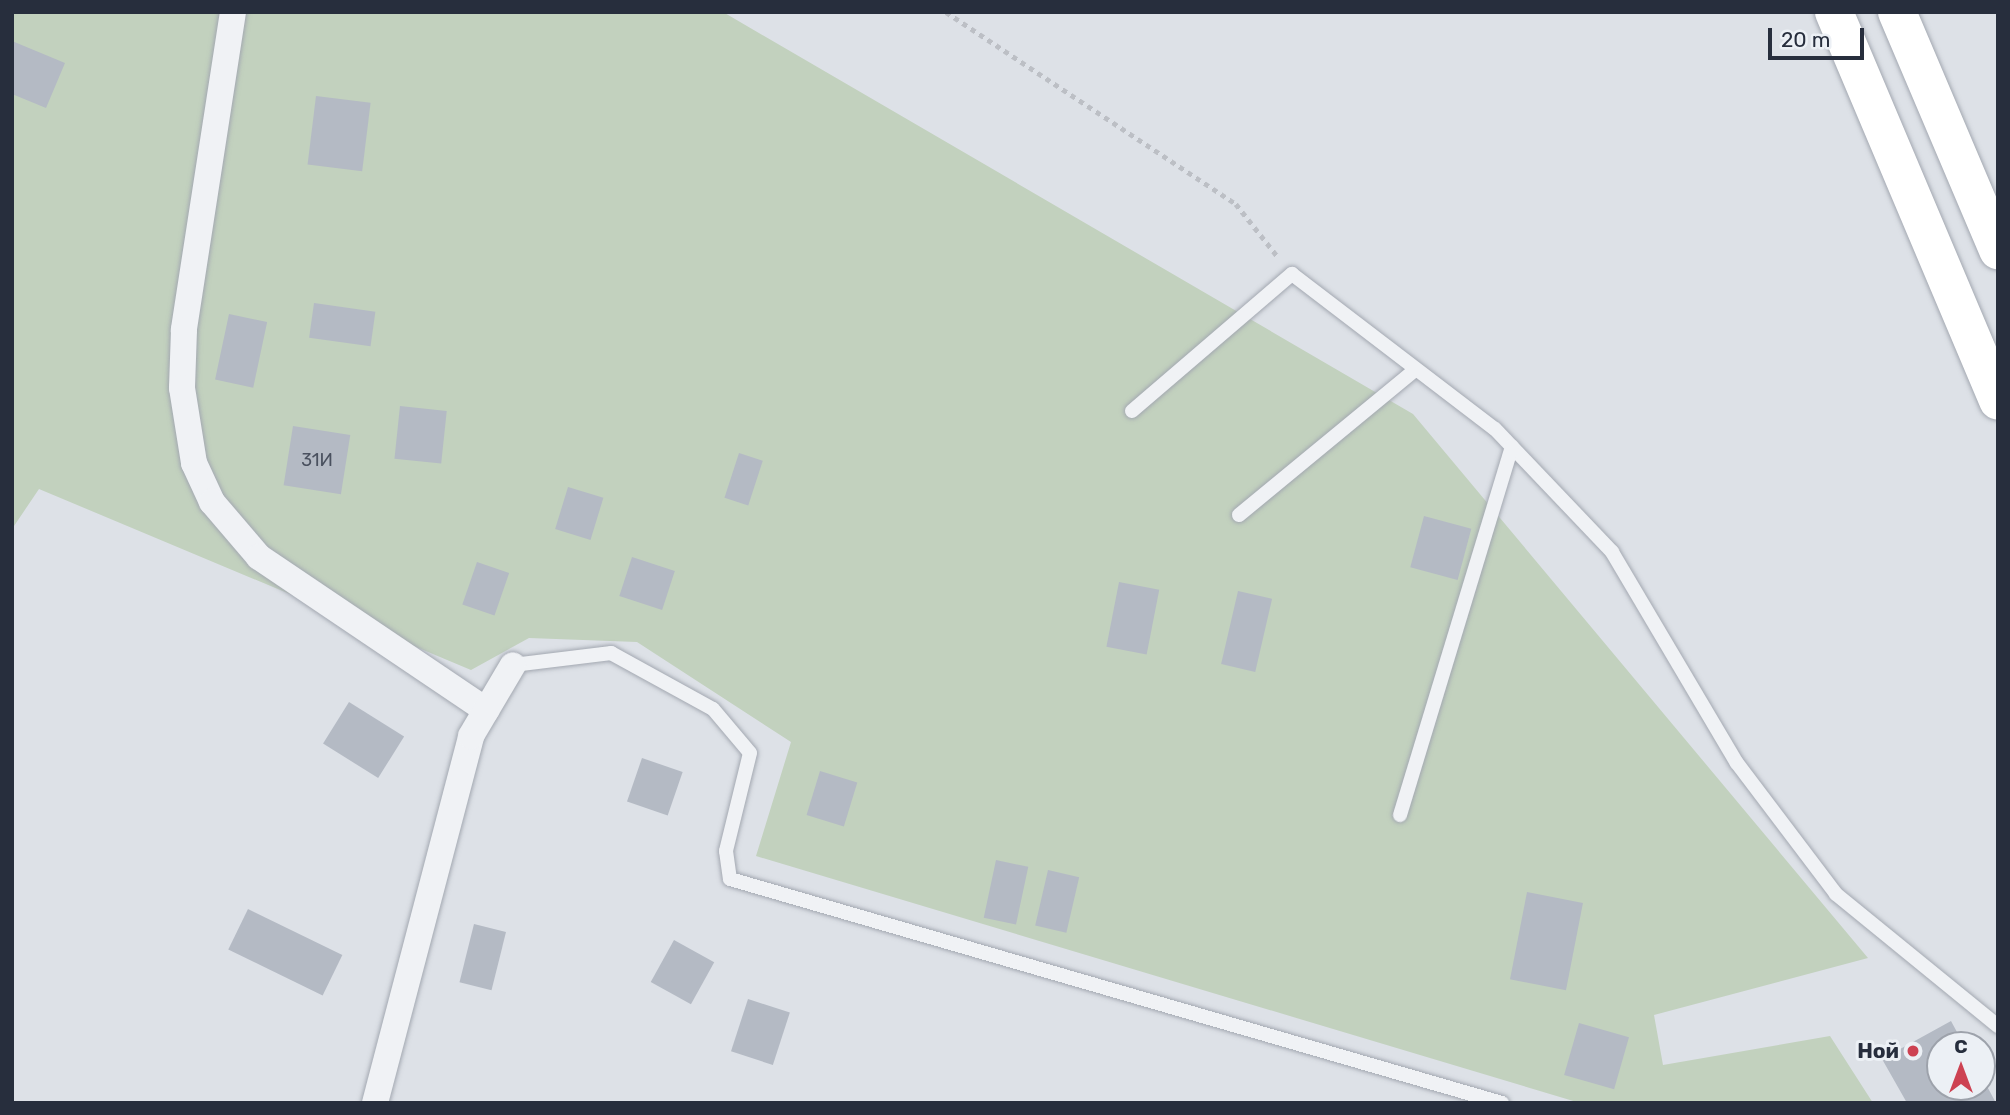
<!DOCTYPE html>
<meta charset="utf-8">
<style>
body{margin:0}
#map{position:relative;width:2010px;height:1115px;overflow:hidden;background:#dde1e7;font-family:Rubik,sans-serif}
div>[style]{position:absolute}
.green>*{inset:0;background:#c2d1be}
.building>*{inset:0;background:#b4bac4;transform-origin:0 0}
.path>*{height:4.5px;margin-top:-2.25px;transform-origin:0;background:repeating-linear-gradient(90deg,#bcbfc5 0 5px,transparent 0 10px)}
.roads{filter:drop-shadow(0 0 2px #a3a8b1) drop-shadow(0 0 2px #a3a8b1)}
.service>*{height:14px;margin:-7px;padding:0 7px;transform-origin:7px;border-radius:7px;background:#f0f2f5}
.minor>*{height:26px;margin:-13px;padding:0 13px;transform-origin:13px;border-radius:13px;background:#f0f2f5}
.trunk>*{height:38px;margin:-19px;padding:0 19px;transform-origin:19px;border-radius:19px;background:#fff}
.dots>*{width:19px;height:19px;translate:-50% -50%;box-sizing:border-box;border:4px solid #ecf0f5;border-radius:50%}
span{translate:-50% -50%;white-space:nowrap;text-align:center;line-height:1.15;-webkit-text-stroke:6px #ecf0f5;paint-order:stroke}
.number-label{font-size:18px;color:#4a515f}
.number-label span{-webkit-text-stroke-width:0}
.poi-label{font-size:21px;color:#272e3d;font-weight:700}
.right{translate:-100% -50%;text-align:right}
.frame{position:absolute;inset:0;border:14px solid #272e3d;pointer-events:none}
.north{position:absolute;left:1926px;top:1031px;width:70px;height:70px;box-sizing:border-box;background:#ecf0f5;border:2px solid #9da2ab;border-radius:50%;rotate:0deg;font-size:19px;font-weight:700;line-height:28px;text-align:center;color:#272e3d}
.north::after{content:'';display:block;margin:auto;width:24px;height:32px;background:#cd4252;clip-path:polygon(50% 0,100% 100%,50% 72%,0 100%)}
.scale{position:absolute;left:1768px;top:28px;width:96px;height:32px;box-sizing:border-box;border:4px solid #272e3d;border-top:0;padding-left:9px;font-size:21px;line-height:24px;white-space:nowrap;color:#272e3d;-webkit-text-stroke:5px #ecf0f5;paint-order:stroke}
</style>
<div id="map">
<div class="green">
<div style="clip-path:polygon(12px 12px,723px 12px,1413px 414px,1868px 958px,1654px 1015px,1663px 1065px,1830px 1036px,1873px 1103px,1580px 1103px,756px 856px,791px 742px,637px 642px,529px 638px,471px 670px,39px 489px,12px 529px)"></div>
</div>
<div class="building">
<div style="clip-path:polygon(12px 41px,65px 63px,46px 108px,12px 94px)"></div>
<div style="left:316px;top:96px;width:55px;height:69px;rotate:7deg"></div>
<div style="left:314px;top:303px;width:62px;height:35px;rotate:8deg"></div>
<div style="left:229px;top:314px;width:39px;height:67px;rotate:12deg"></div>
<div style="left:400px;top:406px;width:47px;height:53px;rotate:6deg"></div>
<div style="left:293px;top:426px;width:58px;height:60px;rotate:9deg"></div>
<div style="left:739px;top:453px;width:25px;height:47px;rotate:18deg"></div>
<div style="left:568px;top:487px;width:37px;height:44px;rotate:17deg"></div>
<div style="left:1424px;top:516px;width:49px;height:53px;rotate:15deg"></div>
<div style="left:632px;top:557px;width:45px;height:41px;rotate:18deg"></div>
<div style="left:477px;top:562px;width:34px;height:45px;rotate:19deg"></div>
<div style="left:1119px;top:582px;width:41px;height:66px;rotate:11deg"></div>
<div style="left:1238px;top:591px;width:35px;height:75px;rotate:13deg"></div>
<div style="left:349px;top:702px;width:65px;height:49px;rotate:32deg"></div>
<div style="left:642px;top:758px;width:43px;height:46px;rotate:19deg"></div>
<div style="left:820px;top:771px;width:39px;height:46px;rotate:17deg"></div>
<div style="left:996px;top:860px;width:33px;height:59px;rotate:12deg"></div>
<div style="left:1048px;top:870px;width:32px;height:57px;rotate:13deg"></div>
<div style="left:1527px;top:892px;width:57px;height:89px;rotate:11deg"></div>
<div style="left:248px;top:909px;width:105px;height:45px;rotate:26deg"></div>
<div style="left:474px;top:924px;width:33px;height:60px;rotate:14deg"></div>
<div style="left:674px;top:940px;width:46px;height:48px;rotate:29deg"></div>
<div style="left:748px;top:999px;width:44px;height:55px;rotate:18deg"></div>
<div style="clip-path:polygon(1951px 1021px,1964px 1045px,1940px 1045px,1940px 1087px,1982px 1087px,1982px 1077px,1996px 1103px,1907px 1103px,1882px 1059px)"></div>
<div style="left:1579px;top:1023px;width:52px;height:54px;rotate:16deg"></div>
</div>
<div class="path">
<div style="left:946px;top:12px;width:348px;rotate:33.5deg"></div>
<div style="left:1236px;top:204px;width:68px;rotate:51.6deg"></div>
</div>
<div class="roads">
<div class="service">
<div style="left:1132px;top:411px;width:211px;rotate:-40.6deg"></div>
<div style="left:1292px;top:274px;width:255px;rotate:37.4deg"></div>
<div style="left:1495px;top:429px;width:170px;rotate:46.4deg"></div>
<div style="left:1612px;top:552px;width:245px;rotate:59.4deg"></div>
<div style="left:1737px;top:763px;width:164px;rotate:52.9deg"></div>
<div style="left:1836px;top:894px;width:209px;rotate:39.2deg"></div>
<div style="left:1239px;top:515px;width:229px;rotate:-39.5deg"></div>
<div style="left:513px;top:665px;width:99px;rotate:-7deg"></div>
<div style="left:611px;top:653px;width:116px;rotate:28.8deg"></div>
<div style="left:713px;top:709px;width:57px;rotate:49.9deg"></div>
<div style="left:750px;top:753px;width:101px;rotate:103.8deg"></div>
<div style="left:726px;top:851px;width:28px;rotate:82deg"></div>
<div style="left:730px;top:879px;width:804px;rotate:16.18deg"></div>
<div style="left:1400px;top:815px;width:385px;rotate:-73.1deg"></div>
</div>
<div class="minor">
<div style="left:233px;top:12px;width:322px;rotate:98.8deg"></div>
<div style="left:184px;top:330px;width:58px;rotate:92deg"></div>
<div style="left:182px;top:388px;width:76px;rotate:80.9deg"></div>
<div style="left:194px;top:463px;width:43px;rotate:65.2deg"></div>
<div style="left:212px;top:502px;width:72px;rotate:49.5deg"></div>
<div style="left:259px;top:557px;width:274px;rotate:34deg"></div>
<div style="left:375px;top:1103px;width:379px;rotate:-75.3deg"></div>
<div style="left:471px;top:736px;width:82px;rotate:-59.4deg"></div>
</div>
<div class="trunk">
<div style="left:1834px;top:12px;width:422px;rotate:67.1deg"></div>
<div style="left:1897px;top:12px;width:259px;rotate:67deg"></div>
</div>
</div>
<div class="dots">
<div style="left:1913px;top:1051px;background:#cd4252"></div>
</div>
<div class="number-label">
<span style="left:317px;top:460px">31И</span>
</div>
<div class="poi-label">
<span class="right" style="left:1899px;top:1051px">Ной</span>
</div>
<div class="frame"></div>
<div class="north">С</div>
<div class="scale">20 m</div>
</div>
